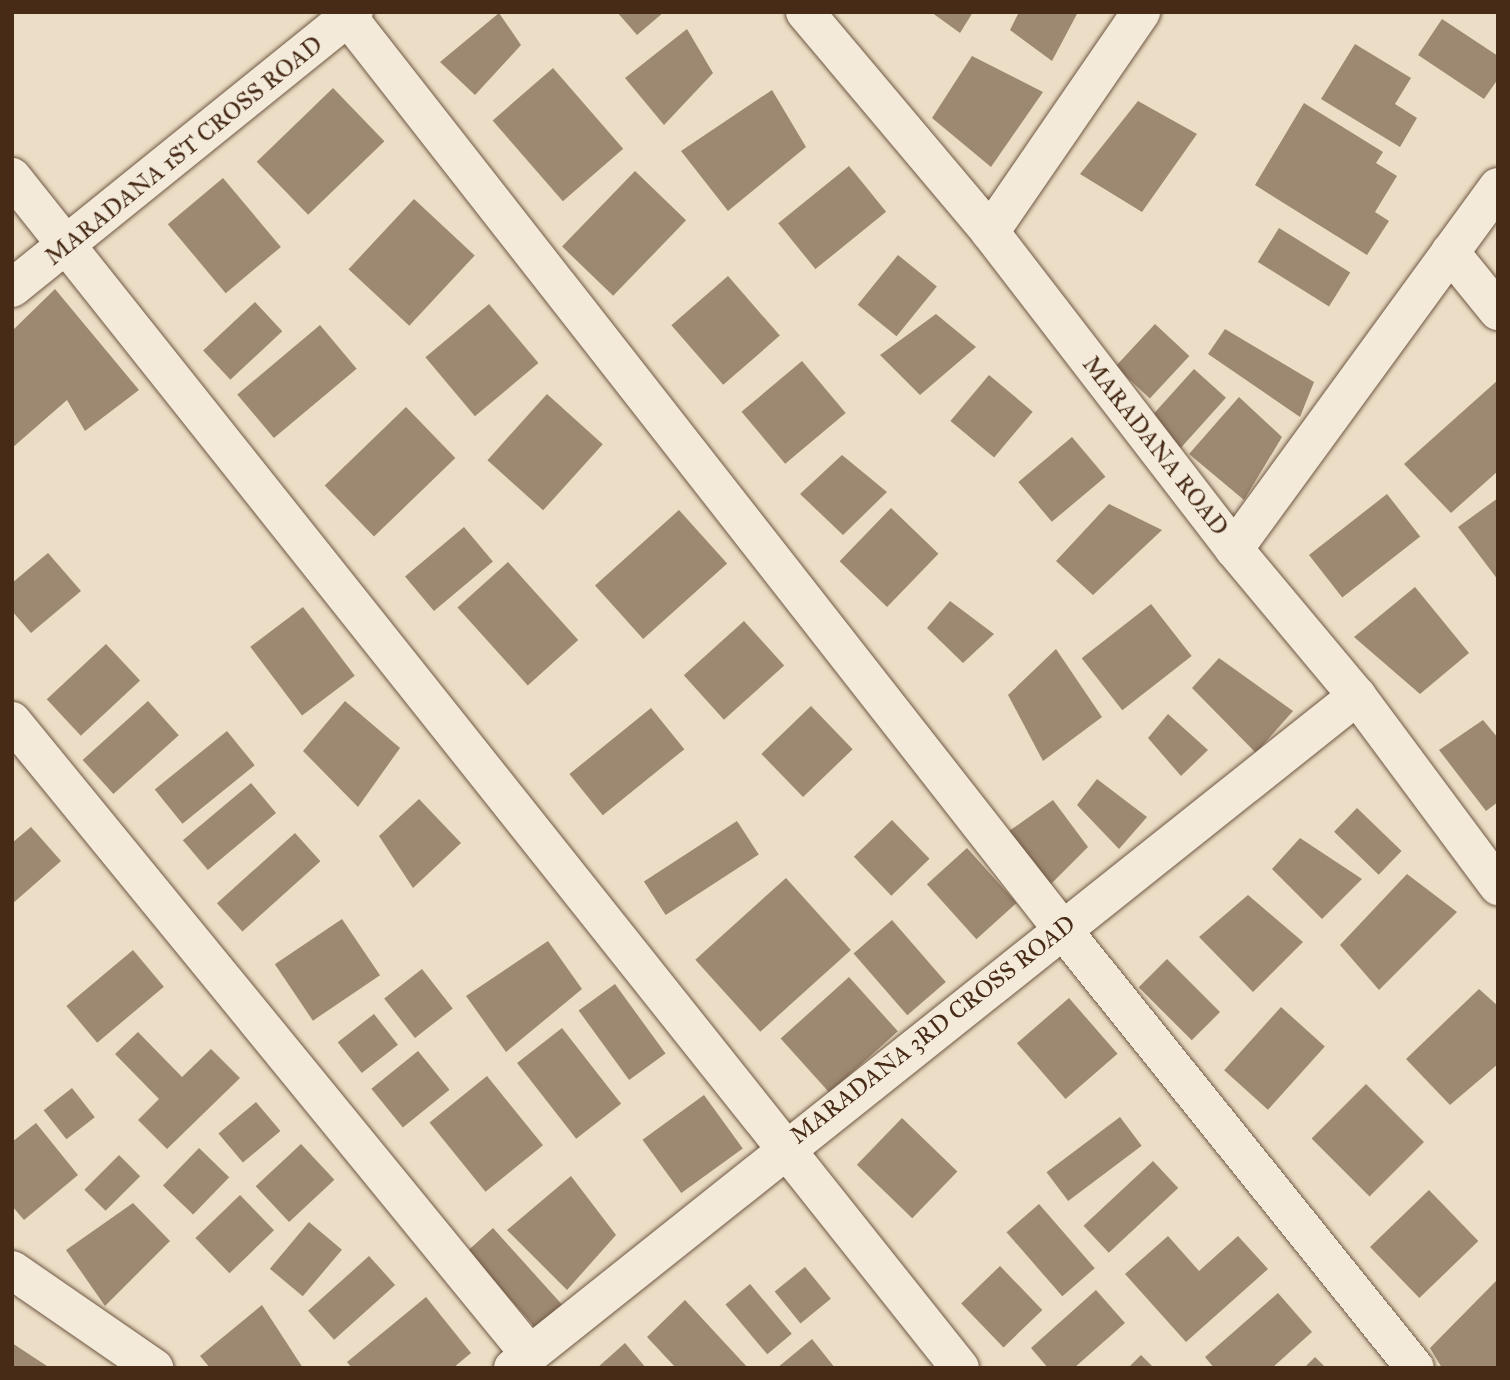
<!DOCTYPE html>
<style>
body{margin:0}
#map{position:relative;width:1510px;height:1380px;overflow:hidden;background:#ecdec6;font-family:"IM FELL Great Primer",serif}
div>[style]{position:absolute}
.building>*{inset:0;background:#9d8872;transform-origin:0 0}
.roads{filter:drop-shadow(0 0 2px #705843) drop-shadow(0 0 2px #705843)}
.street>*{height:38px;margin:-19px;padding:0 19px;transform-origin:19px;border-radius:19px;background:#f3eada}
span{translate:-50% -50%;white-space:nowrap;text-align:center;line-height:1.15;-webkit-text-stroke:5px #f3eada;paint-order:stroke}
.street-label{font-size:24px;color:#472b17}
.frame{position:absolute;inset:0;border:14px solid #472b17;pointer-events:none}
</style>
<div id="map">
<div class="building">
<div style="clip-path:polygon(617px 12px,664px 12px,637px 35px)"></div>
<div style="clip-path:polygon(931px 12px,973px 12px,960px 33px)"></div>
<div style="clip-path:polygon(1019px 12px,1078px 12px,1052px 61px,1010px 30px)"></div>
<div style="clip-path:polygon(499px 13px,521px 45px,475px 95px,440px 62px)"></div>
<div style="clip-path:polygon(1442px 19px,1498px 56px,1498px 79px,1484px 99px,1418px 55px)"></div>
<div style="clip-path:polygon(687px 29px,713px 73px,664px 125px,625px 78px)"></div>
<div style="clip-path:polygon(1355px 44px,1411px 78px,1395px 104px,1417px 118px,1400px 147px,1321px 99px)"></div>
<div style="clip-path:polygon(972px 56px,1043px 92px,991px 167px,932px 118px)"></div>
<div style="left:553px;top:68px;width:107px;height:80px;rotate:49deg"></div>
<div style="left:333px;top:88px;width:74px;height:106px;rotate:46deg"></div>
<div style="clip-path:polygon(772px 90px,806px 147px,728px 211px,681px 151px)"></div>
<div style="clip-path:polygon(1138px 101px,1197px 134px,1142px 212px,1080px 174px)"></div>
<div style="clip-path:polygon(1304px 103px,1383px 152px,1376px 163px,1397px 176px,1375px 212px,1389px 221px,1367px 255px,1255px 185px)"></div>
<div style="left:849px;top:166px;width:59px;height:91px;rotate:51deg"></div>
<div style="left:635px;top:171px;width:71px;height:105px;rotate:44deg"></div>
<div style="left:223px;top:178px;width:90px;height:72px;rotate:50deg"></div>
<div style="left:414px;top:199px;width:83px;height:96px;rotate:43deg"></div>
<div style="left:1279px;top:228px;width:84px;height:40px;rotate:32deg"></div>
<div style="left:898px;top:255px;width:50px;height:64px;rotate:39deg"></div>
<div style="left:728px;top:276px;width:79px;height:75px;rotate:49deg"></div>
<div style="clip-path:polygon(55px 289px,139px 390px,85px 431px,67px 400px,12px 448px,12px 331px)"></div>
<div style="left:255px;top:302px;width:40px;height:71px;rotate:47deg"></div>
<div style="left:489px;top:304px;width:77px;height:83px;rotate:50deg"></div>
<div style="clip-path:polygon(936px 314px,976px 347px,920px 395px,880px 355px)"></div>
<div style="left:1155px;top:324px;width:47px;height:58px;rotate:43deg"></div>
<div style="left:320px;top:325px;width:57px;height:108px;rotate:50deg"></div>
<div style="clip-path:polygon(1225px 329px,1314px 382px,1300px 417px,1208px 354px)"></div>
<div style="left:802px;top:361px;width:68px;height:79px;rotate:50deg"></div>
<div style="left:1194px;top:369px;width:43px;height:69px;rotate:42deg"></div>
<div style="left:989px;top:375px;width:57px;height:60px;rotate:40deg"></div>
<div style="clip-path:polygon(1498px 380px,1498px 471px,1451px 513px,1404px 464px)"></div>
<div style="left:547px;top:394px;width:75px;height:89px;rotate:42deg"></div>
<div style="clip-path:polygon(1239px 397px,1282px 437px,1244px 500px,1189px 454px)"></div>
<div style="left:406px;top:407px;width:71px;height:113px;rotate:46deg"></div>
<div style="left:1072px;top:437px;width:52px;height:70px;rotate:50deg"></div>
<div style="clip-path:polygon(842px 455px,887px 492px,843px 535px,800px 494px)"></div>
<div style="left:1387px;top:494px;width:54px;height:99px;rotate:52deg"></div>
<div style="clip-path:polygon(1498px 498px,1498px 580px,1458px 527px)"></div>
<div style="clip-path:polygon(1109px 504px,1162px 530px,1093px 595px,1056px 561px)"></div>
<div style="left:891px;top:508px;width:66px;height:74px;rotate:44deg"></div>
<div style="left:679px;top:510px;width:72px;height:113px;rotate:48deg"></div>
<div style="left:464px;top:527px;width:45px;height:77px;rotate:50deg"></div>
<div style="clip-path:polygon(48px 553px,81px 591px,31px 633px,12px 611px,12px 583px)"></div>
<div style="left:508px;top:562px;width:105px;height:68px;rotate:48deg"></div>
<div style="clip-path:polygon(1415px 587px,1469px 653px,1420px 694px,1354px 637px)"></div>
<div style="clip-path:polygon(950px 601px,994px 634px,963px 663px,927px 628px)"></div>
<div style="left:1151px;top:604px;width:66px;height:88px;rotate:52deg"></div>
<div style="left:303px;top:607px;width:86px;height:66px;rotate:53deg"></div>
<div style="left:744px;top:621px;width:60px;height:81px;rotate:48deg"></div>
<div style="left:106px;top:644px;width:50px;height:81px;rotate:47deg"></div>
<div style="clip-path:polygon(1056px 649px,1102px 717px,1043px 761px,1008px 695px)"></div>
<div style="clip-path:polygon(1219px 658px,1293px 711px,1256px 753px,1192px 688px)"></div>
<div style="left:148px;top:701px;width:46px;height:88px;rotate:48deg"></div>
<div style="clip-path:polygon(345px 701px,400px 748px,358px 807px,303px 751px)"></div>
<div style="left:811px;top:706px;width:60px;height:69px;rotate:46deg"></div>
<div style="left:651px;top:708px;width:53px;height:105px;rotate:51deg"></div>
<div style="clip-path:polygon(1168px 714px,1208px 750px,1181px 776px,1148px 738px)"></div>
<div style="clip-path:polygon(1483px 720px,1498px 738px,1498px 802px,1486px 811px,1439px 750px)"></div>
<div style="left:227px;top:731px;width:44px;height:93px;rotate:51deg"></div>
<div style="clip-path:polygon(1097px 779px,1147px 817px,1119px 849px,1077px 805px)"></div>
<div style="left:251px;top:783px;width:39px;height:89px;rotate:50deg"></div>
<div style="clip-path:polygon(419px 799px,461px 843px,413px 888px,379px 836px)"></div>
<div style="clip-path:polygon(1053px 800px,1088px 847px,1050px 885px,1005px 834px)"></div>
<div style="left:1357px;top:808px;width:62px;height:33px;rotate:44deg"></div>
<div style="left:892px;top:820px;width:54px;height:53px;rotate:46deg"></div>
<div style="left:737px;top:821px;width:40px;height:111px;rotate:57deg"></div>
<div style="clip-path:polygon(31px 827px,61px 861px,12px 904px,12px 843px)"></div>
<div style="left:295px;top:833px;width:38px;height:105px;rotate:48deg"></div>
<div style="clip-path:polygon(1300px 838px,1362px 879px,1322px 919px,1272px 869px)"></div>
<div style="left:967px;top:848px;width:74px;height:54px;rotate:48deg"></div>
<div style="clip-path:polygon(1407px 874px,1457px 912px,1379px 990px,1340px 945px)"></div>
<div style="left:786px;top:878px;width:97px;height:122px;rotate:48deg"></div>
<div style="clip-path:polygon(1248px 895px,1303px 942px,1253px 992px,1199px 937px)"></div>
<div style="left:342px;top:919px;width:68px;height:81px;rotate:56deg"></div>
<div style="left:892px;top:920px;width:82px;height:51px;rotate:49deg"></div>
<div style="clip-path:polygon(548px 941px,582px 989px,506px 1052px,466px 996px)"></div>
<div style="left:133px;top:950px;width:48px;height:87px;rotate:50deg"></div>
<div style="left:1167px;top:959px;width:75px;height:40px;rotate:45deg"></div>
<div style="left:422px;top:969px;width:50px;height:48px;rotate:52deg"></div>
<div style="left:849px;top:977px;width:73px;height:92px;rotate:48deg"></div>
<div style="left:615px;top:984px;width:86px;height:45px;rotate:54deg"></div>
<div style="clip-path:polygon(1479px 989px,1498px 1006px,1498px 1064px,1450px 1105px,1406px 1059px)"></div>
<div style="left:1069px;top:998px;width:74px;height:69px;rotate:49deg"></div>
<div style="left:1281px;top:1007px;width:59px;height:85px;rotate:42deg"></div>
<div style="left:374px;top:1014px;width:39px;height:46px;rotate:52deg"></div>
<div style="left:562px;top:1028px;width:96px;height:57px;rotate:52deg"></div>
<div style="clip-path:polygon(138px 1032px,182px 1077px,211px 1049px,240px 1078px,167px 1149px,138px 1120px,159px 1099px,115px 1054px)"></div>
<div style="left:418px;top:1051px;width:50px;height:60px;rotate:51deg"></div>
<div style="left:487px;top:1076px;width:89px;height:74px;rotate:51deg"></div>
<div style="left:1366px;top:1084px;width:82px;height:77px;rotate:45deg"></div>
<div style="left:72px;top:1088px;width:37px;height:36px;rotate:52deg"></div>
<div style="left:704px;top:1095px;width:66px;height:76px;rotate:54deg"></div>
<div style="left:256px;top:1102px;width:38px;height:49px;rotate:50deg"></div>
<div style="left:1120px;top:1117px;width:36px;height:92px;rotate:53deg"></div>
<div style="left:902px;top:1118px;width:77px;height:65px;rotate:44deg"></div>
<div style="clip-path:polygon(36px 1123px,78px 1175px,24px 1220px,12px 1206px,12px 1142px)"></div>
<div style="left:301px;top:1144px;width:49px;height:62px;rotate:47deg"></div>
<div style="left:199px;top:1148px;width:42px;height:52px;rotate:44deg"></div>
<div style="left:119px;top:1155px;width:30px;height:49px;rotate:45deg"></div>
<div style="left:1153px;top:1161px;width:37px;height:95px;rotate:47deg"></div>
<div style="clip-path:polygon(571px 1176px,616px 1235px,567px 1290px,507px 1230px)"></div>
<div style="left:1429px;top:1190px;width:71px;height:82px;rotate:46deg"></div>
<div style="left:240px;top:1195px;width:49px;height:62px;rotate:46deg"></div>
<div style="clip-path:polygon(133px 1203px,170px 1241px,105px 1306px,66px 1250px)"></div>
<div style="left:1039px;top:1204px;width:85px;height:43px;rotate:49deg"></div>
<div style="left:309px;top:1222px;width:43px;height:61px;rotate:40deg"></div>
<div style="left:493px;top:1228px;width:108px;height:35px;rotate:48deg"></div>
<div style="clip-path:polygon(1168px 1236px,1199px 1271px,1238px 1236px,1268px 1269px,1186px 1342px,1125px 1274px)"></div>
<div style="left:369px;top:1256px;width:39px;height:82px;rotate:48deg"></div>
<div style="left:1000px;top:1266px;width:61px;height:54px;rotate:46deg"></div>
<div style="left:805px;top:1267px;width:41px;height:39px;rotate:51deg"></div>
<div style="clip-path:polygon(1498px 1279px,1498px 1368px,1442px 1368px,1430px 1348px)"></div>
<div style="left:750px;top:1284px;width:65px;height:32px;rotate:50deg"></div>
<div style="clip-path:polygon(1096px 1290px,1125px 1323px,1074px 1368px,1048px 1368px,1031px 1348px)"></div>
<div style="clip-path:polygon(1278px 1293px,1312px 1332px,1272px 1368px,1214px 1368px,1205px 1357px)"></div>
<div style="clip-path:polygon(426px 1297px,471px 1353px,453px 1368px,352px 1368px,347px 1362px)"></div>
<div style="clip-path:polygon(685px 1300px,748px 1368px,676px 1368px,647px 1337px)"></div>
<div style="clip-path:polygon(262px 1305px,303px 1368px,210px 1368px,200px 1356px)"></div>
<div style="clip-path:polygon(812px 1339px,835px 1368px,777px 1368px)"></div>
<div style="clip-path:polygon(12px 1343px,50px 1368px,12px 1368px)"></div>
<div style="clip-path:polygon(625px 1343px,646px 1368px,597px 1368px)"></div>
<div style="clip-path:polygon(1141px 1355px,1154px 1368px,1128px 1368px)"></div>
<div style="clip-path:polygon(1315px 1357px,1326px 1368px,1304px 1368px)"></div>
</div>
<div class="roads">
<div class="street">
<div style="left:344px;top:12px;width:1165px;rotate:51.94deg"></div>
<div style="left:1062px;top:929px;width:563px;rotate:51.2deg"></div>
<div style="left:805px;top:12px;width:287px;rotate:49.9deg"></div>
<div style="left:990px;top:232px;width:400px;rotate:52.4deg"></div>
<div style="left:1234px;top:549px;width:192px;rotate:50.1deg"></div>
<div style="left:1357px;top:696px;width:237px;rotate:53.4deg"></div>
<div style="left:12px;top:177px;width:1522px;rotate:51.48deg"></div>
<div style="left:990px;top:232px;width:267px;rotate:-55.5deg"></div>
<div style="left:1450px;top:252px;width:76px;rotate:50.9deg"></div>
<div style="left:12px;top:288px;width:439px;rotate:-38.9deg"></div>
<div style="left:1234px;top:549px;width:448px;rotate:-53.9deg"></div>
<div style="left:12px;top:721px;width:815px;rotate:50.73deg"></div>
<div style="left:12px;top:1270px;width:173px;rotate:34.6deg"></div>
<div style="left:513px;top:1368px;width:1079px;rotate:-38.53deg"></div>
</div>
</div>
<div class="street-label">
<span style="left:184px;top:151px;rotate:-39deg">MARADANA 1ST CROSS ROAD</span>
<span style="left:1155px;top:446px;rotate:52deg">MARADANA ROAD</span>
<span style="left:933px;top:1030px;rotate:-38deg">MARADANA 3RD CROSS ROAD</span>
</div>
<div class="frame"></div>
</div>
